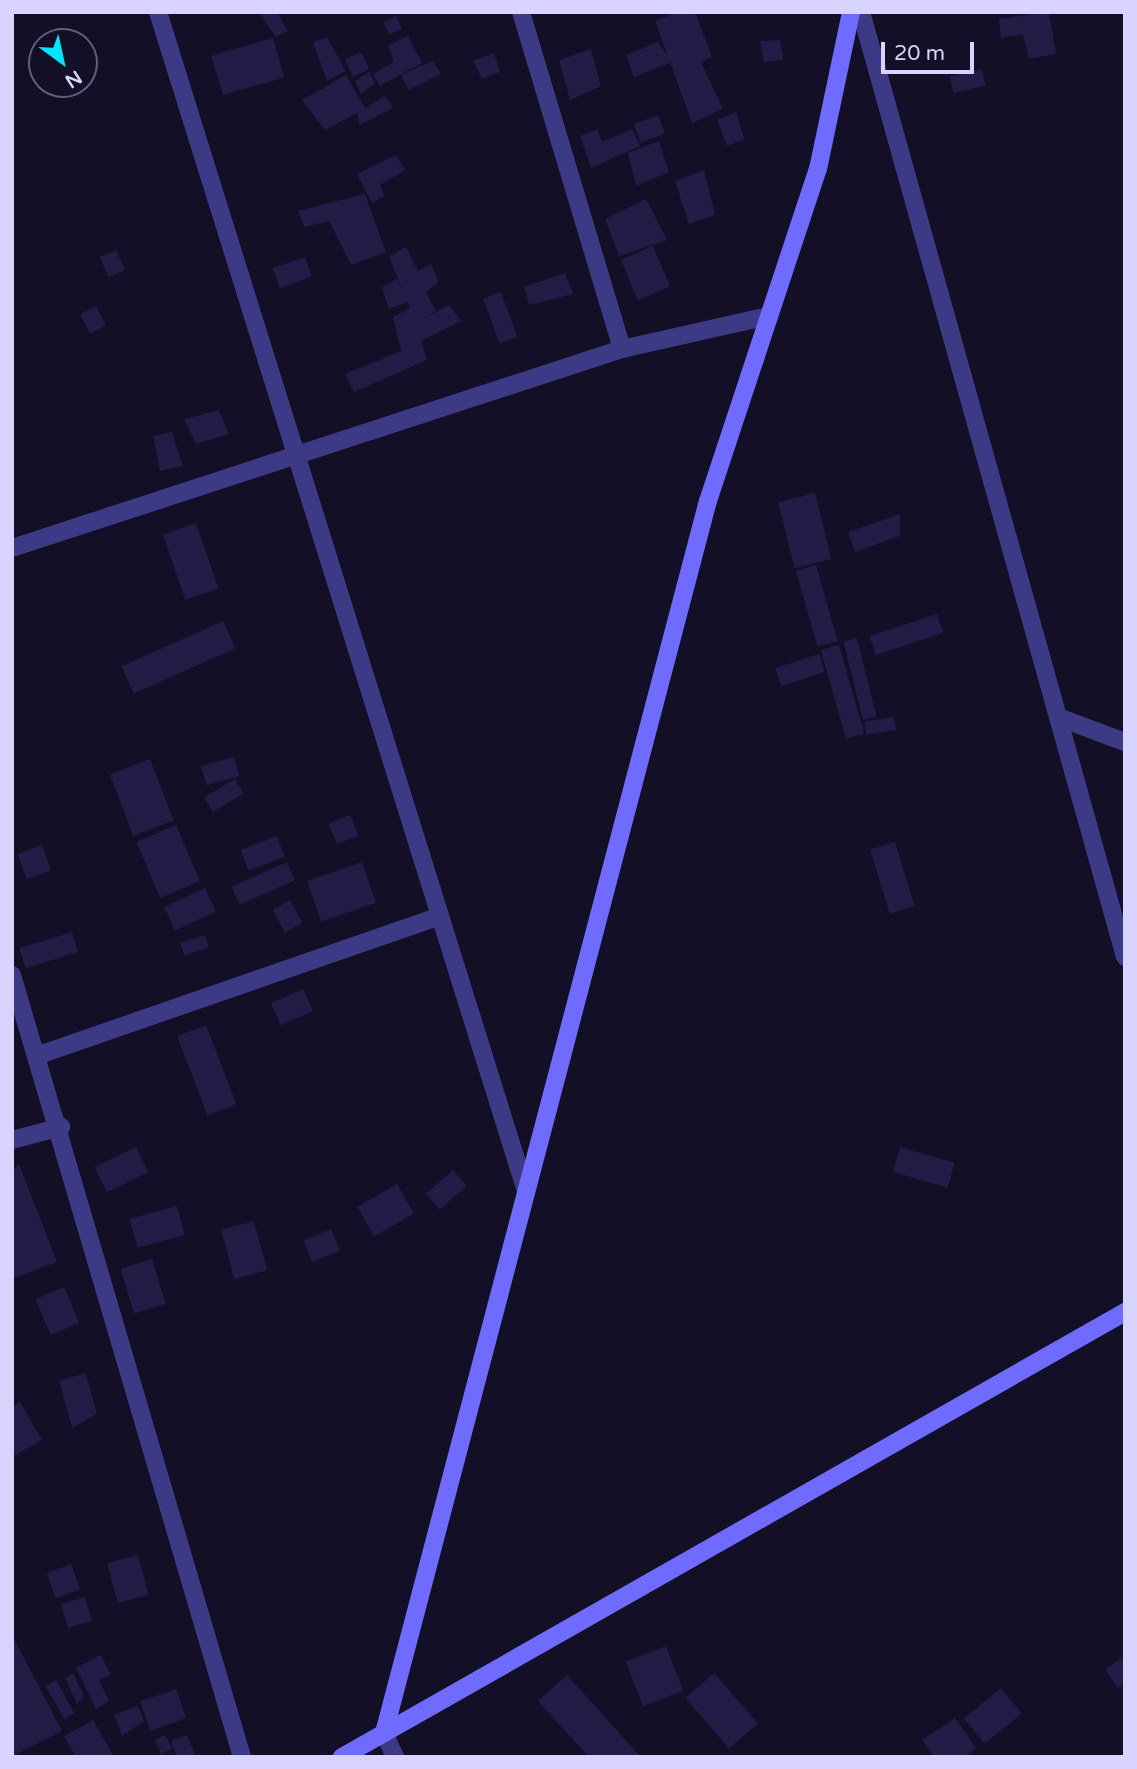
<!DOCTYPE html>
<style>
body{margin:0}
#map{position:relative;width:1137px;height:1769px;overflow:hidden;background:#130f26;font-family:"Varela Round",sans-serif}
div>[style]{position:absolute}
.building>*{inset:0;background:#241b47;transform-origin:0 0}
.street>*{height:18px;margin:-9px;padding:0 9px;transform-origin:9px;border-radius:9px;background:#3d3a85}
.secondary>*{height:18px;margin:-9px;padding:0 9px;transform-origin:9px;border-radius:9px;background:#6f6bff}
span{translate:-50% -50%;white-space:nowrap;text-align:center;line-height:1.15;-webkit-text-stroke:7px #130f26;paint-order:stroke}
.frame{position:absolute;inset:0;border:14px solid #d9d4ff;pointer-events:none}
.north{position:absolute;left:28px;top:28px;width:70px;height:70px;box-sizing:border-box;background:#130f26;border:2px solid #625e7d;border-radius:50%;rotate:147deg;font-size:19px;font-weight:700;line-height:28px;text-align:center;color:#d9d4ff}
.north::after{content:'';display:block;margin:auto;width:24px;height:32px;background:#00e5ff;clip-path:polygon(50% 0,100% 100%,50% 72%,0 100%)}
.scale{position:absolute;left:881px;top:42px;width:93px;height:32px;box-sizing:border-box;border:4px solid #d9d4ff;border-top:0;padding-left:9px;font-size:21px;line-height:24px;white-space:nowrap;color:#d9d4ff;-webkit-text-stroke:5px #130f26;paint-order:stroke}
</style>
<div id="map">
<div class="building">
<div style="clip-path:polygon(259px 12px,277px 12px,288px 31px,276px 37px)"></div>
<div style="clip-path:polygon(677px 12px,695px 12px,712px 57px,701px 62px,723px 109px,692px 123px,655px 21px)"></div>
<div style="clip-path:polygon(1049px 12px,1056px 54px,1029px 59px,1023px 34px,1001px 38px,999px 19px)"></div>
<div style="left:396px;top:16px;width:14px;height:14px;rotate:65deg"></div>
<div style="clip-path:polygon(408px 36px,422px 63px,380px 86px,373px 74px,394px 62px,388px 45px)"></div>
<div style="clip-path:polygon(327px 37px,346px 71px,327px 81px,313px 42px)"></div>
<div style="left:273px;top:38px;width:41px;height:64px;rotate:74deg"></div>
<div style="clip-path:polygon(780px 40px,783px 60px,764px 62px,760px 41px)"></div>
<div style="clip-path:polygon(658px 42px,672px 62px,634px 77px,626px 55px)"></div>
<div style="clip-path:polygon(591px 49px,601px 86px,570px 100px,559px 60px)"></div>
<div style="left:361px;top:52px;width:19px;height:18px;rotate:65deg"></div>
<div style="clip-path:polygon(494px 53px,500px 72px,482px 79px,473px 61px)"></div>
<div style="clip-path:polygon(433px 61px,441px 74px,409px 90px,401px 75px)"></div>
<div style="left:982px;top:69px;width:17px;height:33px;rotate:77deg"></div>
<div style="clip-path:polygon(369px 72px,375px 83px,361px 94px,355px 81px)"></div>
<div style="clip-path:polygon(346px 75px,365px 108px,385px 96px,393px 108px,360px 125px,357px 113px,325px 130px,302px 100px)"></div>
<div style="clip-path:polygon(736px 112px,744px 139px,727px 146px,717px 120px)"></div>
<div style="left:658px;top:115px;width:20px;height:26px;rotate:70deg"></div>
<div style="clip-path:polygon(597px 129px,602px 142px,632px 129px,640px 146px,591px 168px,580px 136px)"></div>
<div style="clip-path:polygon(659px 141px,669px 172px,636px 186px,628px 153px)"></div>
<div style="clip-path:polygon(396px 155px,405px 170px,380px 185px,384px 196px,372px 203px,357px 174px)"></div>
<div style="clip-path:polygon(704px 170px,715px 215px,689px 224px,675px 181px)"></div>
<div style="clip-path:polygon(365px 194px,386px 252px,351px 265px,329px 221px,304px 227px,298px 211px)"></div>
<div style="clip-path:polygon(646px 199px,667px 240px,619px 256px,605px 219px)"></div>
<div style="left:653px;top:246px;width:44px;height:35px;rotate:67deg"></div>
<div style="clip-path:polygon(406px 247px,418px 271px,431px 264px,439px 282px,426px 292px,436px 311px,425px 318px,449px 305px,461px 321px,421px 341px,427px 360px,354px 392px,345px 374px,401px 351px,393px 317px,410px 308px,408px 302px,389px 309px,382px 287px,397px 279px,403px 291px,389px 257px)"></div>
<div style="left:116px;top:250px;width:22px;height:18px;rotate:66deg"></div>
<div style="left:305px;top:257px;width:21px;height:34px;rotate:71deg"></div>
<div style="clip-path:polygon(565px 273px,573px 294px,529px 305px,524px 287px)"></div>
<div style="left:501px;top:292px;width:48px;height:19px;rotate:70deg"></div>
<div style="left:96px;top:306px;width:22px;height:18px;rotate:63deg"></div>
<div style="clip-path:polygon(219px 410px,229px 434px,196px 444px,184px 419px)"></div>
<div style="clip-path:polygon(172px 432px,183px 466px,160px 471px,153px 436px)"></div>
<div style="left:815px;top:493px;width:68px;height:38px;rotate:76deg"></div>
<div style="clip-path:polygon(900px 514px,900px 536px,855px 552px,848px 532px)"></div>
<div style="left:196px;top:523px;width:69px;height:35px;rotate:71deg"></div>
<div style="left:816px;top:565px;width:79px;height:21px;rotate:74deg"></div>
<div style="left:937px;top:614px;width:20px;height:71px;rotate:72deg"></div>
<div style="left:223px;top:621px;width:30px;height:111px;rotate:66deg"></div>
<div style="left:857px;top:638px;width:81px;height:14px;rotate:76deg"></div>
<div style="left:839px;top:645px;width:92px;height:19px;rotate:74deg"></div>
<div style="left:819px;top:654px;width:19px;height:46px;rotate:72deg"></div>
<div style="left:894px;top:717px;width:13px;height:30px;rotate:81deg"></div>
<div style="left:234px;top:757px;width:20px;height:34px;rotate:75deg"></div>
<div style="left:150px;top:759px;width:66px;height:43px;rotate:69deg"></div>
<div style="left:235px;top:779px;width:17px;height:36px;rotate:59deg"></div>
<div style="left:350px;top:815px;width:22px;height:23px;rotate:68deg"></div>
<div style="left:176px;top:825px;width:61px;height:43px;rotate:67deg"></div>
<div style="left:277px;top:836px;width:22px;height:39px;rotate:69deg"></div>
<div style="left:895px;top:842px;width:67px;height:26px;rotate:73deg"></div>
<div style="left:42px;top:845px;width:27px;height:26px;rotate:70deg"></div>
<div style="left:287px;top:862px;width:20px;height:61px;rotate:66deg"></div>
<div style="left:362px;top:862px;width:43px;height:58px;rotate:71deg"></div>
<div style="left:205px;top:888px;width:26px;height:45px;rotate:65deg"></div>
<div style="left:290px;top:900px;width:26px;height:20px;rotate:61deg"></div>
<div style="left:72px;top:932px;width:21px;height:55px;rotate:73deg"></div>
<div style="left:205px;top:935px;width:13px;height:26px;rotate:72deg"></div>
<div style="left:303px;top:989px;width:24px;height:35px;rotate:66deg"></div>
<div style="left:206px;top:1025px;width:85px;height:31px;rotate:69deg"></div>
<div style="left:136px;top:1147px;width:28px;height:46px;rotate:64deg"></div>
<div style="left:900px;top:1147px;width:57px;height:26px;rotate:16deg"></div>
<div style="clip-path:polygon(19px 1164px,57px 1262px,12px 1279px,12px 1171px)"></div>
<div style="left:453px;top:1170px;width:21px;height:36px;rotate:49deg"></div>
<div style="left:397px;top:1184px;width:34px;height:46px;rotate:60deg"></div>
<div style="left:177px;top:1206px;width:30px;height:49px;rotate:75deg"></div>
<div style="left:254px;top:1221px;width:51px;height:34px;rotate:75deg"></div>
<div style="left:331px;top:1229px;width:23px;height:30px;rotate:67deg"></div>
<div style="left:152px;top:1259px;width:47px;height:33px;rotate:73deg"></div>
<div style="left:64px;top:1287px;width:39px;height:31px;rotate:67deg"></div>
<div style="clip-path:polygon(86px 1373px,97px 1414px,72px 1428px,59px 1381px)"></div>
<div style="clip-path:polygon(20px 1402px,42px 1440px,14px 1456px,12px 1407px)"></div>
<div style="left:138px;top:1555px;width:41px;height:32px;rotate:75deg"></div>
<div style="left:71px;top:1564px;width:27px;height:26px;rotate:70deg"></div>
<div style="left:85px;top:1597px;width:25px;height:25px;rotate:74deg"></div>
<div style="clip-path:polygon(12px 1635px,62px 1731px,12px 1756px)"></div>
<div style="left:666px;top:1646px;width:48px;height:43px;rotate:69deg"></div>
<div style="clip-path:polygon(101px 1655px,111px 1675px,99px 1680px,109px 1701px,96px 1709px,76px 1668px)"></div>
<div style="clip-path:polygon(1125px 1656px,1125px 1683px,1118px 1688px,1105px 1669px)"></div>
<div style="clip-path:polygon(73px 1673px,84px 1696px,77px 1704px,65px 1678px)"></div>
<div style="left:714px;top:1673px;width:67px;height:38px;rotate:49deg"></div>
<div style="clip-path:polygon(567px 1675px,641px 1757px,589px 1757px,538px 1701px)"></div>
<div style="left:56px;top:1680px;width:38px;height:12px;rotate:61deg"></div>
<div style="left:1001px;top:1688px;width:33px;height:48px;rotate:51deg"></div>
<div style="left:176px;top:1689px;width:31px;height:38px;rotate:71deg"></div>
<div style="clip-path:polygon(138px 1706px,144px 1721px,122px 1736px,114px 1715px)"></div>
<div style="clip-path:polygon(955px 1718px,976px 1748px,965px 1757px,934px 1757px,922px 1740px)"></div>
<div style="clip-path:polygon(93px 1720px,114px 1757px,76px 1757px,64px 1736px)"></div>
<div style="left:165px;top:1735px;width:15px;height:12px;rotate:62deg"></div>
<div style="clip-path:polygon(187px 1735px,195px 1755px,177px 1757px,171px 1741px)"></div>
</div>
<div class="street">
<div style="left:158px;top:12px;width:1235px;rotate:72.67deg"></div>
<div style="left:521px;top:12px;width:352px;rotate:73.3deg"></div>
<div style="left:861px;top:12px;width:981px;rotate:74.39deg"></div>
<div style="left:12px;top:548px;width:642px;rotate:-18.07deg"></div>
<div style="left:622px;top:349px;width:151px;rotate:-12.7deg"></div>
<div style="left:1058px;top:717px;width:72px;rotate:20.5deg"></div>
<div style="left:12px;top:975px;width:815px;rotate:73.61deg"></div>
<div style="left:39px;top:1055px;width:424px;rotate:-19.1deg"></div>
<div style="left:12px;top:1140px;width:51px;rotate:-14.9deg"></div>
<div style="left:384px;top:1733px;width:26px;rotate:65deg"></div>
</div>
<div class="secondary">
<div style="left:384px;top:1733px;width:1274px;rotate:-75.27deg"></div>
<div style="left:708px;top:501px;width:350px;rotate:-71.7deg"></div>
<div style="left:818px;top:169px;width:160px;rotate:-78.1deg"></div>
<div style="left:342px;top:1757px;width:901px;rotate:-29.61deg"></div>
</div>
<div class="frame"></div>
<div class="north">N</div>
<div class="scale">20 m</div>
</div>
